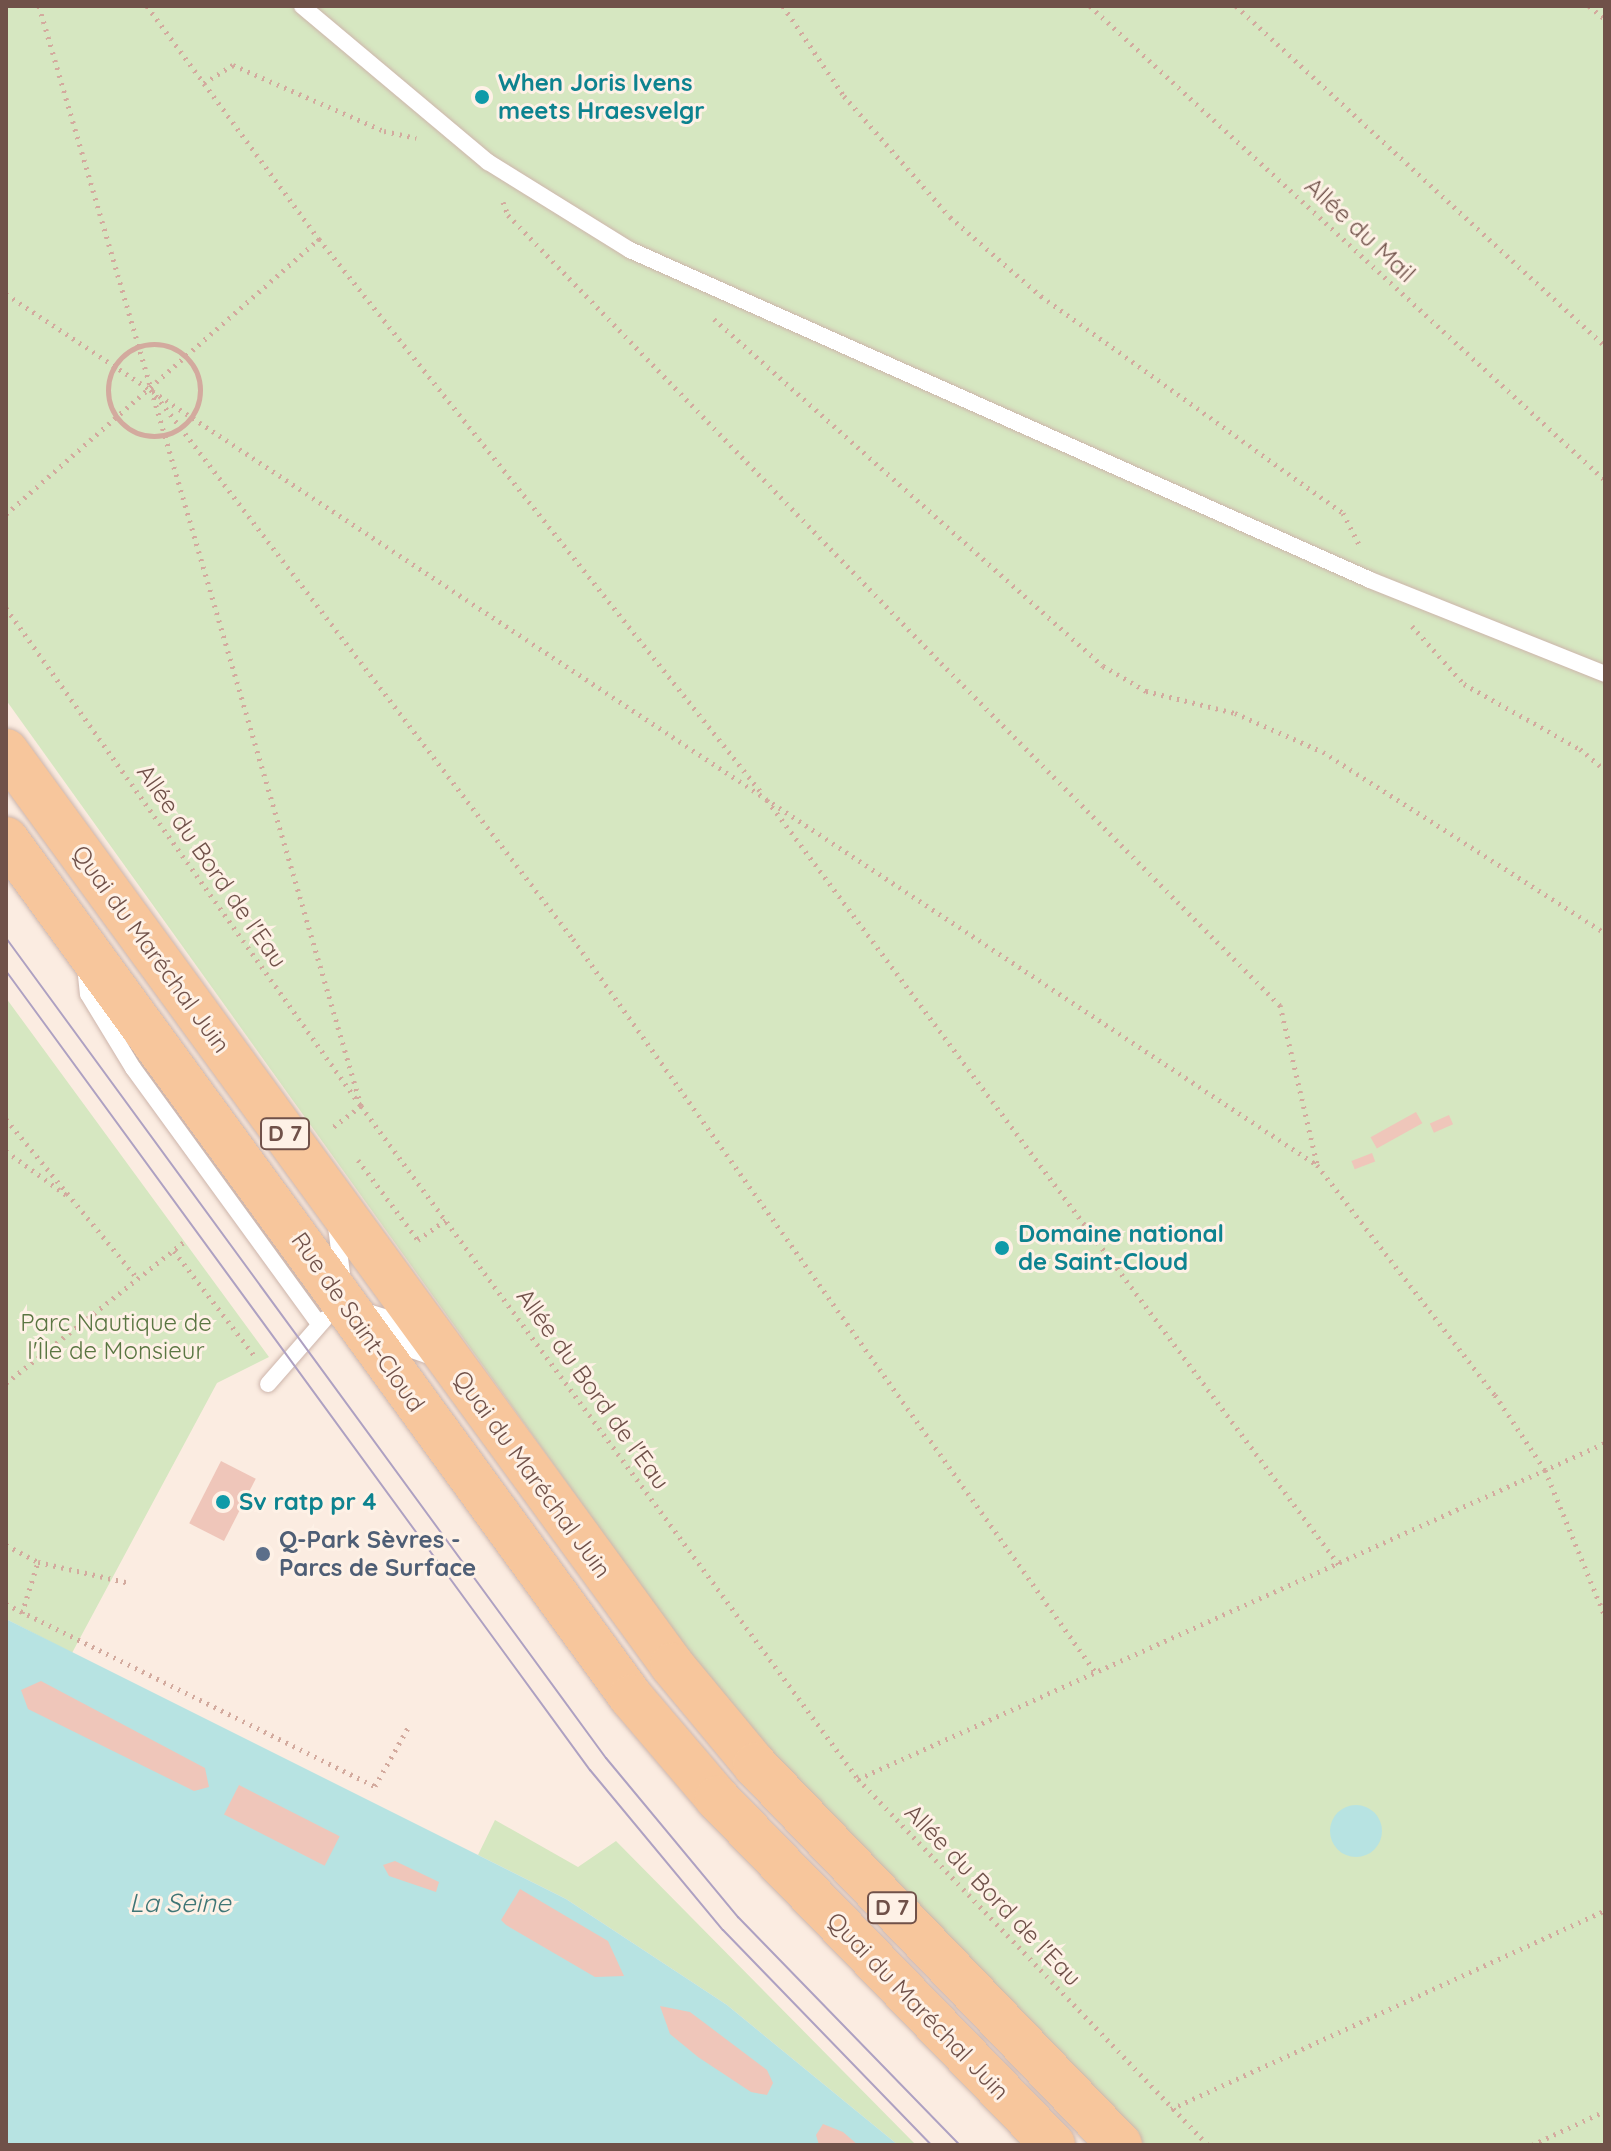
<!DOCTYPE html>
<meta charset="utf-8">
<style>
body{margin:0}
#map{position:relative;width:1611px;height:2151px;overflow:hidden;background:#fbece1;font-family:Quicksand,sans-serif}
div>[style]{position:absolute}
.green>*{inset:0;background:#d6e7c1}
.water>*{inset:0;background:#b7e3e2}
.round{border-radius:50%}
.building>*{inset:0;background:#efc6ba;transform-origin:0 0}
.path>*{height:5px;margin-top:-2.5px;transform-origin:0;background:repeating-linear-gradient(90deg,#d3aa9e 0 2px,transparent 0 8px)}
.path>.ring{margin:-2.5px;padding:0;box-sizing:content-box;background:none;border:5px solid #d3aa9e;border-radius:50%}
.roads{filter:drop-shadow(0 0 2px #cdb5ab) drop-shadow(0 0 2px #cdb5ab)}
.service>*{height:16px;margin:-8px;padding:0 8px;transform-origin:8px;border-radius:8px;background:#fff}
.primary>*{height:44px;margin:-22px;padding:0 22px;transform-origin:22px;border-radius:22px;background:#f7c69c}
.tram>*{height:2px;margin:-1px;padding:0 1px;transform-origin:1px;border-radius:1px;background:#aea1c2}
.dots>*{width:22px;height:22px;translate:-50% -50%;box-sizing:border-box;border:4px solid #fef1e6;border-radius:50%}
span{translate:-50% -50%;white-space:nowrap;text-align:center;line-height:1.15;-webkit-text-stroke:6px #fef1e6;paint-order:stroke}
.shield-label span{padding:2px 6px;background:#fef1e6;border:2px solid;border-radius:6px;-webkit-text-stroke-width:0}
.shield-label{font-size:22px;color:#705149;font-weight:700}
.culture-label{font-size:24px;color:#0d838f;font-weight:700}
.left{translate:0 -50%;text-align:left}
.street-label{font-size:24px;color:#705149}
.park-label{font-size:24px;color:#5a7642}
.service-label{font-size:24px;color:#4e5e75;font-weight:700}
.water-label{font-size:26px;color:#3f7676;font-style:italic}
.frame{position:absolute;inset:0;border:8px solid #705149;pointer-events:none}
</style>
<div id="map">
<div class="green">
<div style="clip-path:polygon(6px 6px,1605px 6px,1605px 2145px,1134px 2145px,792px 1797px,6px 700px)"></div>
<div style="clip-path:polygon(6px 998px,269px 1357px,217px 1383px,72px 1653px,6px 1619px)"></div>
<div style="clip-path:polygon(495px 1820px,578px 1867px,616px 1841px,916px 2145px,898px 2145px,727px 2005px,566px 1899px,478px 1855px)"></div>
</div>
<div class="water">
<div style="clip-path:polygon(6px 1619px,566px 1899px,727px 2005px,898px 2145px,6px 2145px)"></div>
<div class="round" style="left:1330px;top:1805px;width:52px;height:52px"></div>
</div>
<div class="building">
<div style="left:1416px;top:1112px;width:13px;height:52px;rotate:61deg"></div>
<div style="left:1449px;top:1115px;width:10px;height:21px;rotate:66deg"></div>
<div style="left:1372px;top:1153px;width:9px;height:22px;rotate:69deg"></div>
<div style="left:221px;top:1461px;width:39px;height:70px;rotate:27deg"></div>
<div style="clip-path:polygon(41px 1681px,205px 1768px,209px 1787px,194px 1791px,28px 1709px,21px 1690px)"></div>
<div style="left:239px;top:1785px;width:113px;height:33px;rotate:27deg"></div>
<div style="clip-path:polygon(395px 1861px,439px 1882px,436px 1892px,389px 1876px,383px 1865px)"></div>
<div style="clip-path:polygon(520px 1889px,608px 1941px,624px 1976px,595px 1977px,506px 1925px,501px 1920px)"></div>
<div style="clip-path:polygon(660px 2006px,690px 2012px,767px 2070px,773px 2083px,767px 2095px,751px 2092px,698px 2057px,670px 2034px)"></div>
<div style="clip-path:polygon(823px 2124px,843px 2132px,858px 2145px,819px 2145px,816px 2135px)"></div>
</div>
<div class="path">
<div style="left:39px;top:6px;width:1146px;rotate:73.68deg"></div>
<div style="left:361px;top:1106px;width:35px;rotate:143deg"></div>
<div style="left:147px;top:6px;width:290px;rotate:53.6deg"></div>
<div style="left:319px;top:239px;width:708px;rotate:51.37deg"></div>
<div style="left:783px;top:6px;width:109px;rotate:55.9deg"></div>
<div style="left:844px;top:96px;width:161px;rotate:48.8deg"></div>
<div style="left:950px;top:217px;width:121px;rotate:41deg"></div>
<div style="left:1041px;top:296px;width:372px;rotate:35.7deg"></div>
<div style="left:1343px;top:513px;width:37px;rotate:63deg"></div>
<div style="left:1090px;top:6px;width:700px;rotate:42.63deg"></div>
<div style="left:1236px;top:6px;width:502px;rotate:42.66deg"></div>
<div style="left:1589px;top:6px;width:21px;rotate:39deg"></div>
<div style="left:204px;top:83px;width:34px;rotate:-32deg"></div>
<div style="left:233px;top:65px;width:165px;rotate:23.6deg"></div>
<div style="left:384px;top:131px;width:33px;rotate:12deg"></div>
<div style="left:503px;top:202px;width:14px;rotate:69deg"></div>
<div style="left:508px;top:215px;width:623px;rotate:45.98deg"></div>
<div style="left:941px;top:663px;width:482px;rotate:45.3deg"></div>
<div style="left:1280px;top:1005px;width:163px;rotate:76.9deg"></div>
<div style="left:6px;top:294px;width:1574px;rotate:33.6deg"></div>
<div style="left:1317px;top:1165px;width:291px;rotate:52.3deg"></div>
<div style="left:1495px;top:1395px;width:90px;rotate:56.3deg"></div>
<div style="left:1545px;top:1470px;width:158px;rotate:67.7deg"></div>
<div style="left:714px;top:319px;width:521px;rotate:41.73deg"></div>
<div style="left:1103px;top:666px;width:50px;rotate:30.2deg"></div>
<div style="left:1146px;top:691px;width:92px;rotate:13.9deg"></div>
<div style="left:1235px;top:713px;width:96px;rotate:23.9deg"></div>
<div style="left:1323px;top:752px;width:335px;rotate:32.7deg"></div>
<div class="ring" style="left:108px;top:344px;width:87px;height:87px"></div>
<div style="left:151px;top:389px;width:693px;rotate:52.5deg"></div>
<div style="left:573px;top:939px;width:901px;rotate:54.53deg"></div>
<div style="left:6px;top:514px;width:417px;rotate:-41.3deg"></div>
<div style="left:6px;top:608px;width:612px;rotate:54.52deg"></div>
<div style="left:361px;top:1106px;width:837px;rotate:53.55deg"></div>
<div style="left:858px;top:1779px;width:506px;rotate:46.28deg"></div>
<div style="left:1412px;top:626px;width:78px;rotate:48.1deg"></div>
<div style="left:1464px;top:684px;width:133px;rotate:29.3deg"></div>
<div style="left:1580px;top:749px;width:33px;rotate:40deg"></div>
<div style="left:767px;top:800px;width:955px;rotate:53.21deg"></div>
<div style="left:6px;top:1119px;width:206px;rotate:50.5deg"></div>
<div style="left:6px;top:1151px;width:78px;rotate:36.1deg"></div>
<div style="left:358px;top:1160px;width:100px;rotate:53.1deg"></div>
<div style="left:418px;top:1240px;width:34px;rotate:-36deg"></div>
<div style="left:174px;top:1251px;width:135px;rotate:52.5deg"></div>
<div style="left:6px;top:1383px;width:227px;rotate:-38.4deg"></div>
<div style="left:6px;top:1545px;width:36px;rotate:28deg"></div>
<div style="left:38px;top:1562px;width:94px;rotate:12.9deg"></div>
<div style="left:6px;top:1604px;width:411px;rotate:26.3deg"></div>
<div style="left:375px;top:1786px;width:69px;rotate:-60.5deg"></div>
<div style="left:22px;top:1613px;width:53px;rotate:-72.6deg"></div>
<div style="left:858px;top:1779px;width:819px;rotate:-24.22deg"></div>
<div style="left:1171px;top:2109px;width:477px;rotate:-24.6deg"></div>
<div style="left:1532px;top:2145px;width:81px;rotate:-25deg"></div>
</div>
<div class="roads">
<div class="service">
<div style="left:302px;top:6px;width:243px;rotate:40deg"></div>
<div style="left:488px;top:162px;width:167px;rotate:31.8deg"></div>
<div style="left:630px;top:250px;width:810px;rotate:24.03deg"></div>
<div style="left:1370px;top:580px;width:253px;rotate:21.8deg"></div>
<div style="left:85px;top:966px;width:28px;rotate:84deg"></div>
<div style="left:88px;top:994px;width:87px;rotate:58.7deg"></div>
<div style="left:133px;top:1068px;width:316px;rotate:54deg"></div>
<div style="left:336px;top:1226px;width:56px;rotate:82.9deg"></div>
<div style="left:361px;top:1310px;width:28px;rotate:17deg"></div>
<div style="left:388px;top:1318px;width:40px;rotate:53deg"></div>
<div style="left:412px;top:1350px;width:24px;rotate:19deg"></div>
<div style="left:268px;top:1384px;width:86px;rotate:-48.8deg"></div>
</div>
<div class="primary">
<div style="left:6px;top:751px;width:1131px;rotate:53.92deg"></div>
<div style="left:672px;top:1665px;width:130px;rotate:50.3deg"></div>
<div style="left:755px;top:1765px;width:527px;rotate:46.15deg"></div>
<div style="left:6px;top:839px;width:1062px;rotate:53.93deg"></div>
<div style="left:631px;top:1697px;width:133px;rotate:49.6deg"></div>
<div style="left:717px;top:1798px;width:483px;rotate:45.9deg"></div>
</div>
</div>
<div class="tram">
<div style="left:6px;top:938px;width:1016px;rotate:53.81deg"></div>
<div style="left:606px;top:1758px;width:207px;rotate:50.3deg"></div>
<div style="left:738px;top:1917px;width:318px;rotate:45.8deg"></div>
<div style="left:6px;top:971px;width:990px;rotate:53.84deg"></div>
<div style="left:590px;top:1770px;width:208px;rotate:50.3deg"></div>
<div style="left:723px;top:1930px;width:299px;rotate:45.9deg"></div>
</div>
<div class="dots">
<div style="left:482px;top:97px;background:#0f9aa8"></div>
<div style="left:1002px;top:1248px;background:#0f9aa8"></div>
<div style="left:223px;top:1502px;background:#0f9aa8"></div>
<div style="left:263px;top:1554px;background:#5c6f8a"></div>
</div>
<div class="shield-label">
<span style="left:285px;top:1134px">D 7</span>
<span style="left:892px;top:1908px">D 7</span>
</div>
<div class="culture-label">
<span class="left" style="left:498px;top:97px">When Joris Ivens<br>meets Hraesvelgr</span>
<span class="left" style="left:1018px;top:1248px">Domaine national<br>de Saint-Cloud</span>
<span class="left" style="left:239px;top:1502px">Sv ratp pr 4</span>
</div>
<div class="street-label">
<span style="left:1360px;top:230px;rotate:43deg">Allée du Mail</span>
<span style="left:212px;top:866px;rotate:55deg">Allée du Bord de l'Eau</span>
<span style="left:151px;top:949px;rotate:54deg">Quai du Maréchal Juin</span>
<span style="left:358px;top:1322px;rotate:55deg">Rue de Saint-Cloud</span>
<span style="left:593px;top:1389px;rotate:54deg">Allée du Bord de l'Eau</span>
<span style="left:532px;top:1474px;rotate:54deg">Quai du Maréchal Juin</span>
<span style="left:993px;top:1895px;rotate:46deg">Allée du Bord de l'Eau</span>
<span style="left:918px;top:2006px;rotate:46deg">Quai du Maréchal Juin</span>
</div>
<div class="park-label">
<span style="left:116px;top:1337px">Parc Nautique de<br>l'Île de Monsieur</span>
</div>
<div class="service-label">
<span class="left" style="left:279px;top:1554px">Q-Park Sèvres -<br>Parcs de Surface</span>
</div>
<div class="water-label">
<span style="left:180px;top:1903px">La Seine</span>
</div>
<div class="frame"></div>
</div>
